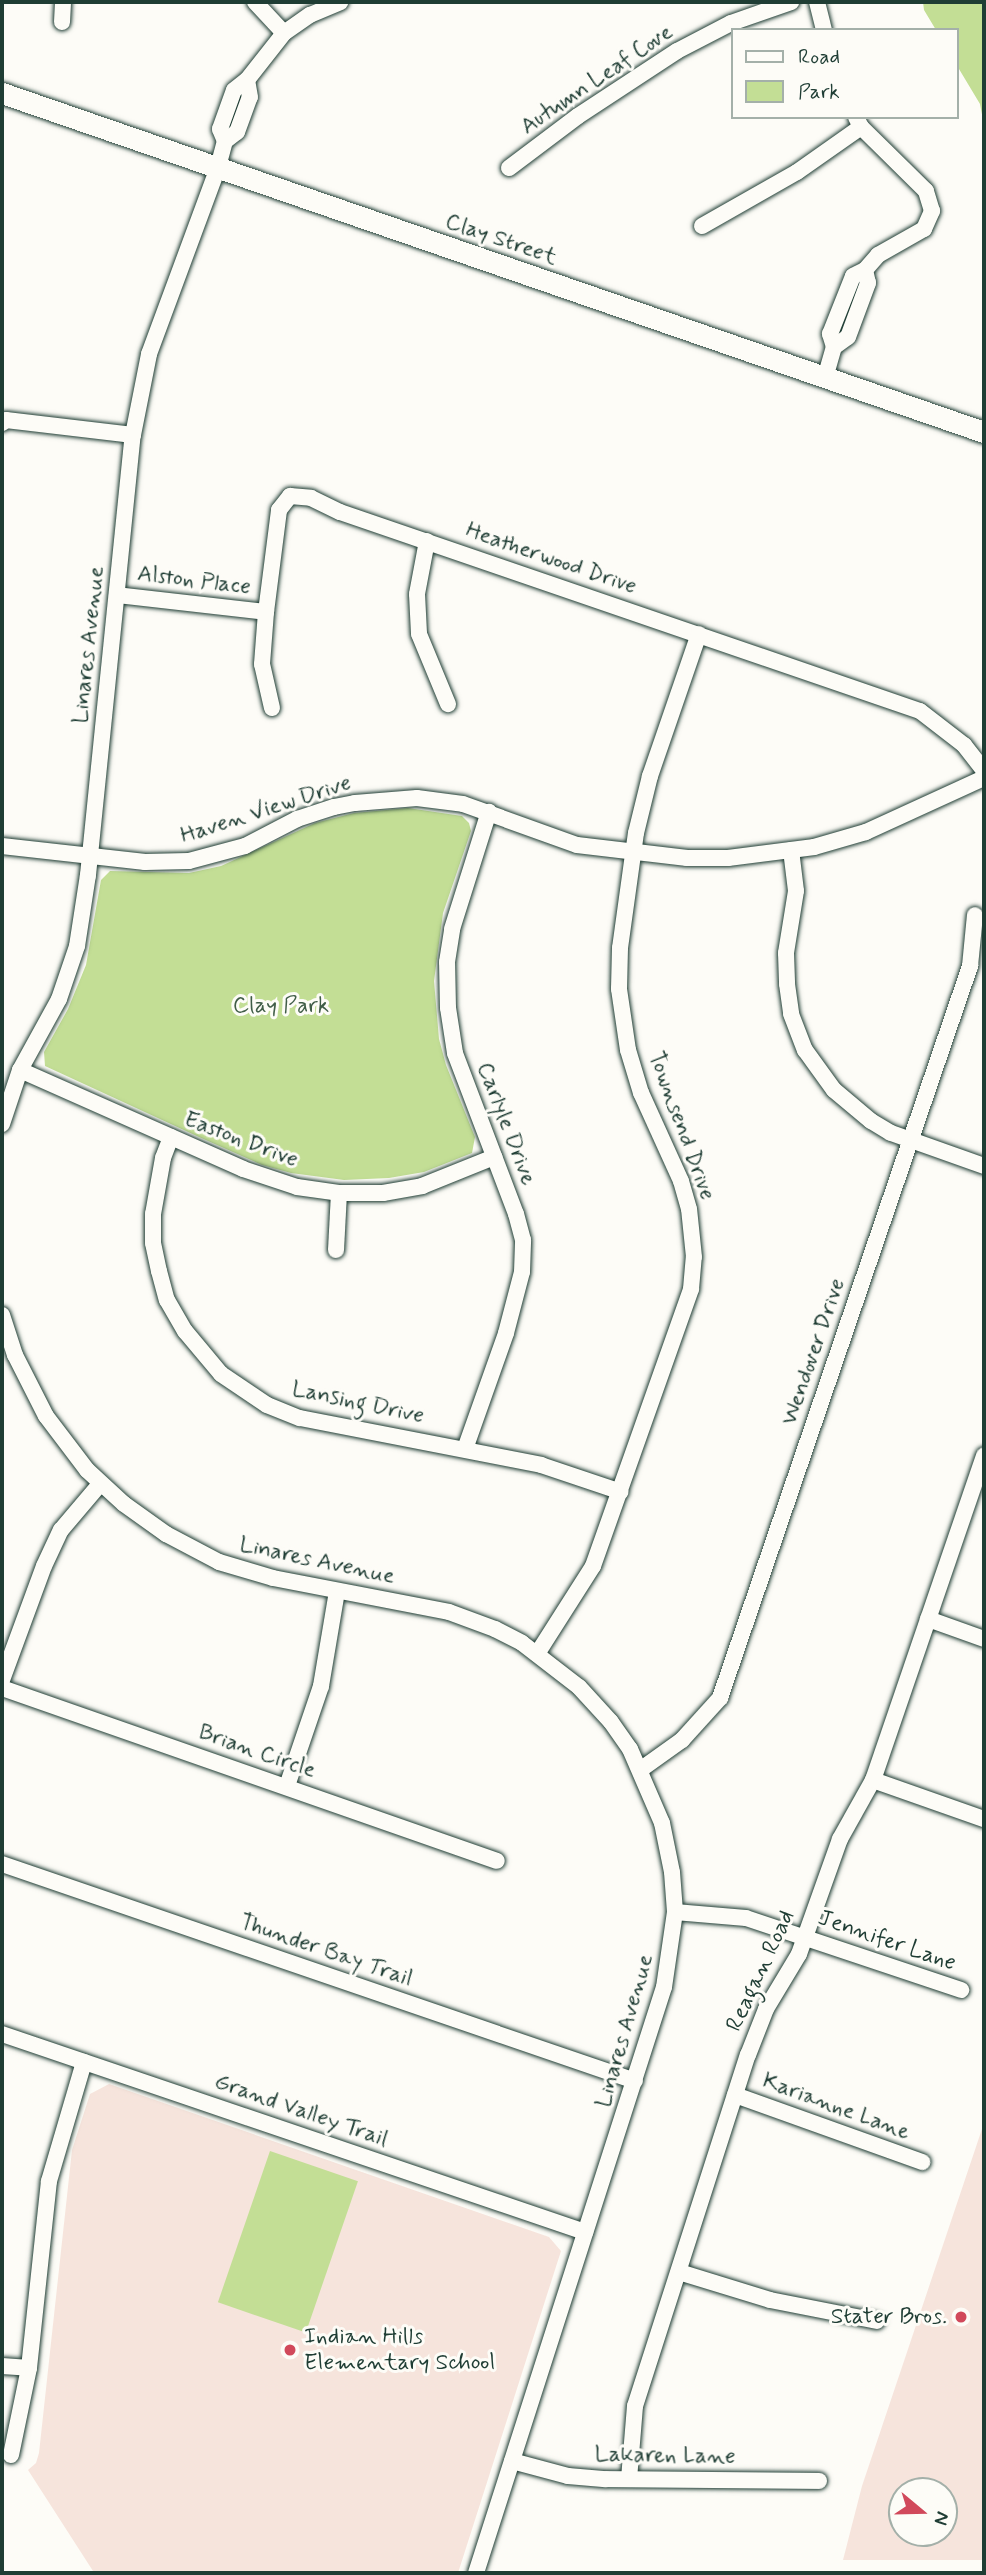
<!DOCTYPE html>
<style>
body{margin:0}
#map{position:relative;width:986px;height:2575px;overflow:hidden;background:#fdfcf7;font-family:Mynerve,sans-serif}
div>[style]{position:absolute}
.built>*{inset:0;background:#f6e4dc}
.green>*{inset:0;background:#c3de95;transform-origin:0 0}
.roads{filter:drop-shadow(0 0 2px #1f3d34) drop-shadow(0 0 2px #1f3d34)}
.minor>*{height:16px;margin:-8px;padding:0 8px;transform-origin:8px;border-radius:8px;background:#fdfcf7}
.major>*{height:21px;margin:-10.5px;padding:0 10.5px;transform-origin:10.5px;border-radius:10.5px;background:#fdfcf7}
.dots>*{width:19px;height:19px;translate:-50% -50%;box-sizing:border-box;border:4px solid #fdfcf7;border-radius:50%}
span{translate:-50% -50%;white-space:nowrap;text-align:center;line-height:1.15;-webkit-text-stroke:6px #fdfcf7;paint-order:stroke}
.street-label{font-size:23px;color:#1f3d34}
.park-label{font-size:23px;color:#405d47}
.poi-label{font-size:23px;color:#1f3d34}
.right{translate:-100% -50%;text-align:right}
.left{translate:0 -50%;text-align:left}
.frame{position:absolute;inset:0;border:4px solid #1f3d34;pointer-events:none}
.legend{position:absolute;left:731px;top:28px;width:228px;height:91px;box-sizing:border-box;background:#fdfcf7;border:2px solid #a4b0a9;margin:0;padding:9px 12px;list-style:none;font-size:21px;color:#1f3d34}
.legend li{display:flex;align-items:center;gap:14px;height:35px}
.legend b{width:35px;border:2px solid #a4b0a9}
.north{position:absolute;left:888px;top:2477px;width:70px;height:70px;box-sizing:border-box;background:#fdfcf7;border:2px solid #a4b0a9;border-radius:50%;rotate:109deg;font-size:19px;font-weight:700;line-height:28px;text-align:center;color:#1f3d34}
.north::after{content:'';display:block;margin:auto;width:24px;height:32px;background:#d1495b;clip-path:polygon(50% 0,100% 100%,50% 72%,0 100%)}
</style>
<div id="map">
<div class="built">
<div style="clip-path:polygon(109px 2084px,549px 2237px,561px 2251px,458px 2573px,93px 2571px,28px 2470px,36px 2463px,39px 2453px,72px 2150px,90px 2094px)"></div>
<div style="clip-path:polygon(evenodd,984px 2123px,984px 2560px,843px 2560px,862px 2486px,984px 2123px,902px 2491px,944px 2491px,944px 2533px,902px 2533px,902px 2491px)"></div>
</div>
<div class="green">
<div style="clip-path:polygon(923px 2px,984px 2px,984px 125px,980px 104px,956px 64px,956px 30px,936px 30px,924px 10px)"></div>
<div style="clip-path:polygon(408px 808px,462px 816px,469px 823px,471px 831px,443px 913px,434px 981px,439px 1039px,446px 1065px,475px 1137px,472px 1153px,424px 1172px,389px 1178px,344px 1180px,291px 1173px,262px 1165px,199px 1137px,45px 1066px,44px 1052px,68px 1009px,86px 965px,101px 880px,110px 871px,189px 873px,221px 866px,315px 823px,354px 813px)"></div>
<div style="left:270px;top:2151px;width:93px;height:160px;rotate:19deg"></div>
</div>
<div class="roads">
<div class="minor">
<div style="left:255px;top:2px;width:42px;rotate:46.9deg"></div>
<div style="left:817px;top:2px;width:29px;rotate:76deg"></div>
<div style="left:62px;top:22px;width:20px;rotate:-87deg"></div>
<div style="left:225px;top:141px;width:15px;rotate:-37deg"></div>
<div style="left:237px;top:132px;width:37px;rotate:-70deg"></div>
<div style="left:250px;top:97px;width:17px;rotate:-100deg"></div>
<div style="left:509px;top:168px;width:86px;rotate:-37deg"></div>
<div style="left:578px;top:116px;width:118px;rotate:-33.3deg"></div>
<div style="left:677px;top:51px;width:61px;rotate:-27.4deg"></div>
<div style="left:731px;top:23px;width:64px;rotate:-19.3deg"></div>
<div style="left:702px;top:226px;width:109px;rotate:-29.6deg"></div>
<div style="left:797px;top:172px;width:78px;rotate:-35.1deg"></div>
<div style="left:834px;top:347px;width:14px;rotate:-107deg"></div>
<div style="left:830px;top:334px;width:62px;rotate:-68.4deg"></div>
<div style="left:853px;top:276px;width:13px;rotate:-27deg"></div>
<div style="left:865px;top:270px;width:20px;rotate:-49deg"></div>
<div style="left:878px;top:255px;width:53px;rotate:-29.5deg"></div>
<div style="left:924px;top:229px;width:20px;rotate:-66deg"></div>
<div style="left:932px;top:211px;width:21px;rotate:-107deg"></div>
<div style="left:926px;top:191px;width:91px;rotate:-135.4deg"></div>
<div style="left:861px;top:127px;width:11px;rotate:-117deg"></div>
<div style="left:825px;top:378px;width:32px;rotate:-74deg"></div>
<div style="left:834px;top:347px;width:17px;rotate:-36deg"></div>
<div style="left:848px;top:337px;width:58px;rotate:-69.7deg"></div>
<div style="left:868px;top:283px;width:13px;rotate:-103deg"></div>
<div style="left:2px;top:423px;width:5px;rotate:-37deg"></div>
<div style="left:6px;top:420px;width:128px;rotate:6.7deg"></div>
<div style="left:427px;top:541px;width:54px;rotate:100.7deg"></div>
<div style="left:417px;top:594px;width:40px;rotate:87.1deg"></div>
<div style="left:419px;top:634px;width:76px;rotate:67.5deg"></div>
<div style="left:117px;top:595px;width:150px;rotate:6.5deg"></div>
<div style="left:272px;top:708px;width:45px;rotate:-102.8deg"></div>
<div style="left:262px;top:664px;width:52px;rotate:-85.6deg"></div>
<div style="left:266px;top:612px;width:103px;rotate:-82.7deg"></div>
<div style="left:279px;top:510px;width:18px;rotate:-52deg"></div>
<div style="left:290px;top:496px;width:21px;rotate:5deg"></div>
<div style="left:311px;top:498px;width:32px;rotate:26deg"></div>
<div style="left:340px;top:512px;width:613px;rotate:18.94deg"></div>
<div style="left:920px;top:711px;width:56px;rotate:37.7deg"></div>
<div style="left:964px;top:745px;width:33px;rotate:52deg"></div>
<div style="left:2px;top:846px;width:144px;rotate:6.4deg"></div>
<div style="left:145px;top:862px;width:44px;rotate:-1.3deg"></div>
<div style="left:189px;top:861px;width:58px;rotate:-15deg"></div>
<div style="left:245px;top:846px;width:59px;rotate:-27.4deg"></div>
<div style="left:297px;top:819px;width:39px;rotate:-18deg"></div>
<div style="left:334px;top:807px;width:21px;rotate:-11deg"></div>
<div style="left:355px;top:803px;width:62px;rotate:-4.6deg"></div>
<div style="left:417px;top:798px;width:46px;rotate:7.4deg"></div>
<div style="left:463px;top:804px;width:121px;rotate:19.8deg"></div>
<div style="left:577px;top:845px;width:111px;rotate:6.7deg"></div>
<div style="left:687px;top:858px;width:41px"></div>
<div style="left:728px;top:858px;width:87px;rotate:-7.3deg"></div>
<div style="left:814px;top:847px;width:54px;rotate:-16.1deg"></div>
<div style="left:866px;top:832px;width:130px;rotate:-24.6deg"></div>
<div style="left:791px;top:850px;width:41px;rotate:83deg"></div>
<div style="left:796px;top:891px;width:63px;rotate:99.2deg"></div>
<div style="left:786px;top:953px;width:31px;rotate:88deg"></div>
<div style="left:787px;top:984px;width:30px;rotate:82deg"></div>
<div style="left:791px;top:1014px;width:39px;rotate:69deg"></div>
<div style="left:805px;top:1050px;width:49px;rotate:54.1deg"></div>
<div style="left:834px;top:1090px;width:48px;rotate:40deg"></div>
<div style="left:871px;top:1121px;width:23px;rotate:31deg"></div>
<div style="left:891px;top:1133px;width:99px;rotate:19.5deg"></div>
<div style="left:20px;top:1070px;width:244px;rotate:23.9deg"></div>
<div style="left:243px;top:1169px;width:57px;rotate:18.4deg"></div>
<div style="left:297px;top:1187px;width:42px;rotate:8.1deg"></div>
<div style="left:339px;top:1193px;width:44px"></div>
<div style="left:383px;top:1193px;width:40px;rotate:-10deg"></div>
<div style="left:422px;top:1186px;width:78px;rotate:-21.9deg"></div>
<div style="left:2px;top:1124px;width:57px;rotate:-71.6deg"></div>
<div style="left:20px;top:1070px;width:81px;rotate:-61.2deg"></div>
<div style="left:59px;top:999px;width:56px;rotate:-71.2deg"></div>
<div style="left:77px;top:946px;width:72px;rotate:-81.2deg"></div>
<div style="left:88px;top:875px;width:442px;rotate:-84.2deg"></div>
<div style="left:133px;top:435px;width:83px;rotate:-78.8deg"></div>
<div style="left:149px;top:354px;width:199px;rotate:-69.7deg"></div>
<div style="left:218px;top:167px;width:27px;rotate:-75deg"></div>
<div style="left:225px;top:141px;width:13px;rotate:-113deg"></div>
<div style="left:220px;top:129px;width:41px;rotate:-70.3deg"></div>
<div style="left:234px;top:90px;width:16px;rotate:-38deg"></div>
<div style="left:247px;top:80px;width:60px;rotate:-51.8deg"></div>
<div style="left:284px;top:33px;width:32px;rotate:-35deg"></div>
<div style="left:310px;top:15px;width:33px;rotate:-23deg"></div>
<div style="left:171px;top:1137px;width:22px;rotate:111deg"></div>
<div style="left:163px;top:1158px;width:57px;rotate:100.1deg"></div>
<div style="left:153px;top:1214px;width:29px;rotate:90deg"></div>
<div style="left:153px;top:1243px;width:29px;rotate:78deg"></div>
<div style="left:159px;top:1271px;width:30px;rotate:75deg"></div>
<div style="left:167px;top:1300px;width:36px;rotate:60deg"></div>
<div style="left:185px;top:1331px;width:56px;rotate:50.1deg"></div>
<div style="left:221px;top:1374px;width:55px;rotate:34deg"></div>
<div style="left:267px;top:1405px;width:35px;rotate:22deg"></div>
<div style="left:300px;top:1418px;width:246px;rotate:11deg"></div>
<div style="left:541px;top:1465px;width:84px;rotate:18.6deg"></div>
<div style="left:336px;top:1250px;width:57px;rotate:-87deg"></div>
<div style="left:2px;top:1315px;width:42px;rotate:72deg"></div>
<div style="left:15px;top:1355px;width:68px;rotate:63.1deg"></div>
<div style="left:46px;top:1416px;width:68px;rotate:52.8deg"></div>
<div style="left:87px;top:1470px;width:50px;rotate:42.6deg"></div>
<div style="left:124px;top:1504px;width:52px;rotate:35.5deg"></div>
<div style="left:166px;top:1534px;width:60px;rotate:27.8deg"></div>
<div style="left:219px;top:1562px;width:56px;rotate:16.5deg"></div>
<div style="left:273px;top:1578px;width:179px;rotate:10.9deg"></div>
<div style="left:449px;top:1612px;width:49px;rotate:20.3deg"></div>
<div style="left:495px;top:1629px;width:30px;rotate:27deg"></div>
<div style="left:522px;top:1643px;width:72px;rotate:37.7deg"></div>
<div style="left:579px;top:1687px;width:47px;rotate:47.6deg"></div>
<div style="left:611px;top:1722px;width:33px;rotate:55deg"></div>
<div style="left:630px;top:1749px;width:81px;rotate:66.6deg"></div>
<div style="left:662px;top:1823px;width:50px;rotate:78.5deg"></div>
<div style="left:672px;top:1872px;width:40px;rotate:85.7deg"></div>
<div style="left:675px;top:1912px;width:76px;rotate:98.3deg"></div>
<div style="left:664px;top:1987px;width:615px;rotate:107.79deg"></div>
<div style="left:465px;top:1449px;width:123px;rotate:-70.5deg"></div>
<div style="left:506px;top:1333px;width:63px;rotate:-75.3deg"></div>
<div style="left:522px;top:1272px;width:32px;rotate:-88deg"></div>
<div style="left:523px;top:1240px;width:27px;rotate:-105deg"></div>
<div style="left:516px;top:1214px;width:172px;rotate:-110.8deg"></div>
<div style="left:455px;top:1053px;width:46px;rotate:-98.8deg"></div>
<div style="left:448px;top:1008px;width:46px;rotate:-91.2deg"></div>
<div style="left:447px;top:962px;width:33px;rotate:-81deg"></div>
<div style="left:452px;top:929px;width:123px;rotate:-72.5deg"></div>
<div style="left:928px;top:1619px;width:59px;rotate:19.7deg"></div>
<div style="left:537px;top:1654px;width:104px;rotate:-57.5deg"></div>
<div style="left:593px;top:1566px;width:294px;rotate:-70.5deg"></div>
<div style="left:691px;top:1289px;width:32px;rotate:-85deg"></div>
<div style="left:694px;top:1257px;width:48px;rotate:-95.9deg"></div>
<div style="left:689px;top:1209px;width:29px;rotate:-106deg"></div>
<div style="left:681px;top:1181px;width:97px;rotate:-114.4deg"></div>
<div style="left:641px;top:1093px;width:45px;rotate:-106.8deg"></div>
<div style="left:628px;top:1050px;width:62px;rotate:-98.4deg"></div>
<div style="left:619px;top:989px;width:41px;rotate:-88.6deg"></div>
<div style="left:620px;top:948px;width:116px;rotate:-82.1deg"></div>
<div style="left:636px;top:833px;width:59px;rotate:-76.2deg"></div>
<div style="left:650px;top:776px;width:150px;rotate:-71deg"></div>
<div style="left:2px;top:1680px;width:121px;rotate:-69.8deg"></div>
<div style="left:44px;top:1566px;width:40px;rotate:-65deg"></div>
<div style="left:61px;top:1530px;width:60px;rotate:-49.7deg"></div>
<div style="left:2px;top:1688px;width:524px;rotate:19.26deg"></div>
<div style="left:640px;top:1770px;width:52px;rotate:-35.5deg"></div>
<div style="left:682px;top:1740px;width:57px;rotate:-47.9deg"></div>
<div style="left:720px;top:1698px;width:774px;rotate:-71.14deg"></div>
<div style="left:970px;top:966px;width:51px;rotate:-84.4deg"></div>
<div style="left:873px;top:1780px;width:118px;rotate:19.4deg"></div>
<div style="left:287px;top:1786px;width:106px;rotate:-71.2deg"></div>
<div style="left:321px;top:1686px;width:96px;rotate:-80.4deg"></div>
<div style="left:2px;top:1864px;width:669px;rotate:18.92deg"></div>
<div style="left:675px;top:1912px;width:71px;rotate:4.8deg"></div>
<div style="left:746px;top:1918px;width:227px;rotate:18.5deg"></div>
<div style="left:2px;top:2034px;width:616px;rotate:18.76deg"></div>
<div style="left:735px;top:2095px;width:199px;rotate:19.7deg"></div>
<div style="left:679px;top:2272px;width:95px;rotate:17.1deg"></div>
<div style="left:770px;top:2300px;width:109px;rotate:11.1deg"></div>
<div style="left:2px;top:2366px;width:27px;rotate:4deg"></div>
<div style="left:11px;top:2455px;width:89px;rotate:-78.3deg"></div>
<div style="left:29px;top:2368px;width:188px;rotate:-83.9deg"></div>
<div style="left:49px;top:2181px;width:124px;rotate:-73.6deg"></div>
<div style="left:512px;top:2461px;width:58px;rotate:15deg"></div>
<div style="left:568px;top:2476px;width:38px;rotate:5deg"></div>
<div style="left:606px;top:2479px;width:213px;rotate:0.5deg"></div>
<div style="left:629px;top:2479px;width:73px;rotate:-85.3deg"></div>
<div style="left:635px;top:2406px;width:369px;rotate:-72.2deg"></div>
<div style="left:748px;top:2055px;width:49px;rotate:-68.6deg"></div>
<div style="left:766px;top:2009px;width:64px;rotate:-59deg"></div>
<div style="left:799px;top:1954px;width:122px;rotate:-70.4deg"></div>
<div style="left:840px;top:1839px;width:68px;rotate:-60.8deg"></div>
<div style="left:873px;top:1780px;width:343px;rotate:-71.1deg"></div>
</div>
<div class="major">
<div style="left:2px;top:93px;width:1039px;rotate:19.05deg"></div>
</div>
</div>
<div class="dots">
<div style="left:961px;top:2317px;background:#d1495b"></div>
<div style="left:290px;top:2350px;background:#d1495b"></div>
</div>
<div class="street-label">
<span style="left:597px;top:80px;rotate:-34deg">Autumn Leaf Cove</span>
<span style="left:501px;top:240px;rotate:19deg">Clay Street</span>
<span style="left:551px;top:559px;rotate:19deg">Heatherwood Drive</span>
<span style="left:194px;top:581px;rotate:7deg">Alston Place</span>
<span style="left:89px;top:645px;rotate:-84deg">Linares Avenue</span>
<span style="left:266px;top:810px;rotate:-18deg">Haven View Drive</span>
<span style="left:506px;top:1124px;rotate:69deg">Carlyle Drive</span>
<span style="left:681px;top:1126px;rotate:70deg">Townsend Drive</span>
<span style="left:241px;top:1140px;rotate:21deg">Easton Drive</span>
<span style="left:814px;top:1352px;rotate:-71deg">Wendover Drive</span>
<span style="left:358px;top:1403px;rotate:12deg">Lansing Drive</span>
<span style="left:317px;top:1561px;rotate:12deg">Linares Avenue</span>
<span style="left:257px;top:1752px;rotate:19deg">Brian Circle</span>
<span style="left:887px;top:1941px;rotate:19deg">Jennifer Lane</span>
<span style="left:326px;top:1951px;rotate:19deg">Thunder Bay Trail</span>
<span style="left:761px;top:1971px;rotate:-65deg">Reagan Road</span>
<span style="left:625px;top:2031px;rotate:-74deg">Linares Avenue</span>
<span style="left:836px;top:2107px;rotate:20deg">Karianne Lane</span>
<span style="left:301px;top:2111px;rotate:19deg">Grand Valley Trail</span>
<span style="left:665px;top:2456px;rotate:1deg">Lakaren Lane</span>
</div>
<div class="park-label">
<span style="left:281px;top:1006px">Clay Park</span>
</div>
<div class="poi-label">
<span class="right" style="left:947px;top:2317px">Stater Bros.</span>
<span class="left" style="left:304px;top:2350px">Indian Hills<br>Elementary School</span>
</div>
<div class="frame"></div>
<ul class="legend">
<li><b style="height:9px;background:#fdfcf7"></b>Road</li>
<li><b style="height:19px;background:#c3de95"></b>Park</li>
</ul>
<div class="north">N</div>
</div>
